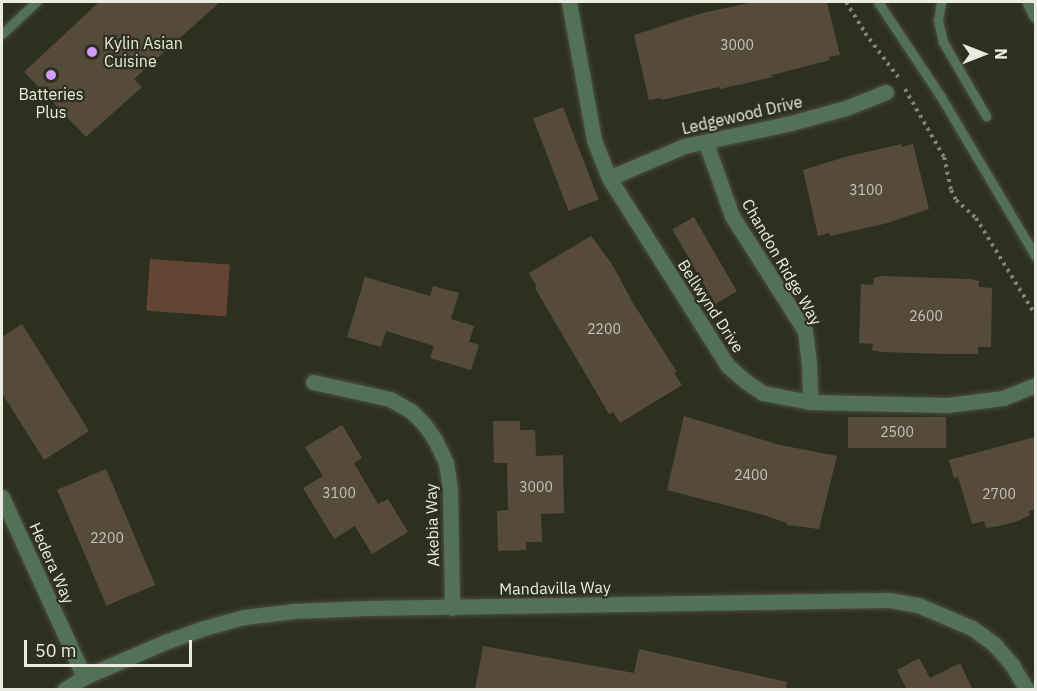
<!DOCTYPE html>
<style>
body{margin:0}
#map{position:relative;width:1037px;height:691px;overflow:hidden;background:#2e301f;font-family:"IBM Plex Sans",sans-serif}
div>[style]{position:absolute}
.green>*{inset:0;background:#644434;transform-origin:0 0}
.building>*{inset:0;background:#564b3b;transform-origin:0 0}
.path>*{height:4px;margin-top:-2px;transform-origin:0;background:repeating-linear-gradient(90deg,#828476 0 3px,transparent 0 7.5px)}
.roads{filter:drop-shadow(0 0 2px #4c4e3e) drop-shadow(0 0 2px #4c4e3e)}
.lane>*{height:9px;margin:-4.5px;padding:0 4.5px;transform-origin:4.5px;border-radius:4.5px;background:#537155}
.street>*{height:15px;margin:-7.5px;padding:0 7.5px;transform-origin:7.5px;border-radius:7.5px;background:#537155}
.dots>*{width:16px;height:16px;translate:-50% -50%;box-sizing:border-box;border:3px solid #2e301f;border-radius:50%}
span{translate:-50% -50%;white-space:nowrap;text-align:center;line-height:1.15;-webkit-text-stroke:4.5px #2e301f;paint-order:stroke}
.number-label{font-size:14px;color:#c5c4b8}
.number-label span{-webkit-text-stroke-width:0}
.poi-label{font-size:16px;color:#eaece1}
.left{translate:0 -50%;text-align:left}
.street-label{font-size:16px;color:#eaece1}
.frame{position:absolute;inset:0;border:3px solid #eaece1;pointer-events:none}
.north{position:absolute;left:953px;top:24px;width:60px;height:60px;-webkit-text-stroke:4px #2e301f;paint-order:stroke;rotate:90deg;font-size:16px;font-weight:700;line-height:24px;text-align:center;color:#eaece1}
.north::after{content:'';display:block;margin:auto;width:21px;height:27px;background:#eaece1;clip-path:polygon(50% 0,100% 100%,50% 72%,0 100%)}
.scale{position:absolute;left:24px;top:640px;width:168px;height:27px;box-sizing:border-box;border:3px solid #eaece1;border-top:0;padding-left:8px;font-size:18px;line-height:21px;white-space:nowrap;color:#eaece1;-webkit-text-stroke:4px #2e301f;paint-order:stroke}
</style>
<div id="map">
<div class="green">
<div style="left:150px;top:259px;width:80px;height:52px;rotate:4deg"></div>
</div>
<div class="building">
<div style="clip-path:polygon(99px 2px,220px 2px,134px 79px,142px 87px,86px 137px,24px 72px)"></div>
<div style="clip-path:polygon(754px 2px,827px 2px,840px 55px,829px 57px,830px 60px,772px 75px,773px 77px,720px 89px,719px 87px,661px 100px,661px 98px,649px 100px,634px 35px,702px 13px)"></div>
<div style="left:563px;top:107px;width:99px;height:32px;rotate:69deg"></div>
<div style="clip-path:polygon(902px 144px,902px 147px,913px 144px,929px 209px,888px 223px,830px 236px,829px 233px,818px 236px,803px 170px,845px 157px)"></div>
<div style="left:694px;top:217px;width:86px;height:25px;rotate:60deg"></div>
<div style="clip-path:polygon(591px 236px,612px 264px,633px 303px,677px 372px,674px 373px,682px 385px,620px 423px,613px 412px,609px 414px,535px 288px,537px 287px,529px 273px)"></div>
<div style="clip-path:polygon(882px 276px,970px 279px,979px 281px,979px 287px,992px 288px,991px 347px,978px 347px,978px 354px,946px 354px,881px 352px,872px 350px,873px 344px,859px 343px,861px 284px,873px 285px,874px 278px)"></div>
<div style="clip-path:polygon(365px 277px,430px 296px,433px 286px,459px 293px,451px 319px,474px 326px,469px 342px,479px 345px,471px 370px,430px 358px,434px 346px,386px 331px,381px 347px,347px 337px)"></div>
<div style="clip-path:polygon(22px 324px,89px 431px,44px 460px,2px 393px,2px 337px)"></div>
<div style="clip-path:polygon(684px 416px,780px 445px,837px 456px,819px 529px,787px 525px,787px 523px,764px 515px,667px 490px)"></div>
<div style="left:848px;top:417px;width:98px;height:31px"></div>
<div style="clip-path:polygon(493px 421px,520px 421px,520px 430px,535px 430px,536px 456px,563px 455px,564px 513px,541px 514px,542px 542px,526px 542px,526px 550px,498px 551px,497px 511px,508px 510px,507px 463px,494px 463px)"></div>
<div style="clip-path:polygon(342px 425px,362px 458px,354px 463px,378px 504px,388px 499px,408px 532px,372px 554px,355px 526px,334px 539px,303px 488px,323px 476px,305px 447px)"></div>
<div style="clip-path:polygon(1035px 437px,1035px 509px,1029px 511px,1030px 515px,1018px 521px,994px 527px,986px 528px,984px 521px,972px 524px,958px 477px,954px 478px,949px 460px)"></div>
<div style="left:106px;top:469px;width:126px;height:53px;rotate:67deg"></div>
<div style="clip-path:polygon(483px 646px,634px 673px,639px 649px,787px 682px,786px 690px,475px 690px)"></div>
<div style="clip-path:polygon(919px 658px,930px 678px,960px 663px,973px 690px,907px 690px,897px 670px)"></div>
</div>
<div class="path">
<div style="left:846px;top:2px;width:36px;rotate:58deg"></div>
<div style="left:865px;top:33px;width:55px;rotate:53.1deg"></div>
<div style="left:905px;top:89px;width:78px;rotate:60.2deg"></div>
<div style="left:944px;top:157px;width:34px;rotate:78deg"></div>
<div style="left:951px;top:190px;width:11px;rotate:63deg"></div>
<div style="left:956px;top:200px;width:27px;rotate:42deg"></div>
<div style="left:976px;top:218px;width:115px;rotate:58.5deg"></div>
</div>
<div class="roads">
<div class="lane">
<div style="left:878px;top:2px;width:114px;rotate:56.4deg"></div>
<div style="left:941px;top:97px;width:186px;rotate:59.3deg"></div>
<div style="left:941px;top:2px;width:18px;rotate:99deg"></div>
<div style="left:938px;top:20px;width:23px;rotate:77deg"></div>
<div style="left:943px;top:42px;width:86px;rotate:59.8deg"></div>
<div style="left:2px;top:34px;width:47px;rotate:-43.3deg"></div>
</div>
<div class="street">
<div style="left:569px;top:2px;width:140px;rotate:79.7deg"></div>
<div style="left:594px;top:140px;width:41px;rotate:68.5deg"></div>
<div style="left:609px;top:178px;width:222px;rotate:57.7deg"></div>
<div style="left:728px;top:366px;width:23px;rotate:41deg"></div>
<div style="left:745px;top:381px;width:22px;rotate:34deg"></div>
<div style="left:763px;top:393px;width:48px;rotate:10.8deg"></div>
<div style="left:810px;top:402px;width:137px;rotate:1.3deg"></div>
<div style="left:947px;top:405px;width:56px;rotate:-7.1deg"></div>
<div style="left:1003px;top:398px;width:35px;rotate:-22deg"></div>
<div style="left:1030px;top:2px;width:14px;rotate:65deg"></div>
<div style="left:706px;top:143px;width:77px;rotate:70.4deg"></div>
<div style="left:732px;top:216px;width:136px;rotate:57.6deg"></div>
<div style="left:805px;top:331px;width:34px;rotate:83deg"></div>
<div style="left:809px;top:365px;width:37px;rotate:88deg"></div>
<div style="left:609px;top:178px;width:82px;rotate:-23.1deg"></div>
<div style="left:684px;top:146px;width:109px;rotate:-12.1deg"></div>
<div style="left:791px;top:123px;width:57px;rotate:-15.3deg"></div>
<div style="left:846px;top:108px;width:43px;rotate:-21.8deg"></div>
<div style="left:313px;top:382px;width:79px;rotate:12.4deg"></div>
<div style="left:390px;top:399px;width:24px;rotate:30deg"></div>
<div style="left:411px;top:411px;width:18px;rotate:45deg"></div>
<div style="left:424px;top:424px;width:19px;rotate:55deg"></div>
<div style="left:435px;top:440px;width:25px;rotate:64deg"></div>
<div style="left:446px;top:463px;width:25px;rotate:81deg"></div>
<div style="left:450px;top:488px;width:120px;rotate:89deg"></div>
<div style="left:2px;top:497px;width:198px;rotate:65.5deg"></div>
<div style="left:64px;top:690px;width:24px;rotate:-33deg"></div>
<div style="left:84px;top:677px;width:88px;rotate:-23.4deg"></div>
<div style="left:165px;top:642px;width:41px;rotate:-19.7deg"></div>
<div style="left:204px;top:628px;width:41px;rotate:-15.4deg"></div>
<div style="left:244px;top:617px;width:50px;rotate:-6.8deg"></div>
<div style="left:294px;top:611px;width:73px;rotate:-2.4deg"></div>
<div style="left:367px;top:608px;width:522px;rotate:-0.88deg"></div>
<div style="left:889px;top:600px;width:29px;rotate:10deg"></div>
<div style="left:918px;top:605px;width:59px;rotate:23.1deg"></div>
<div style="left:972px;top:628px;width:27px;rotate:36deg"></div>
<div style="left:994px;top:644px;width:28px;rotate:49deg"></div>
<div style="left:1012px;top:665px;width:29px;rotate:59deg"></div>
</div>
</div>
<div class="dots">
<div style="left:92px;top:52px;background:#d09dfe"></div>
<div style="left:51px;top:75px;background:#d09dfe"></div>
</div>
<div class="number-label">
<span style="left:737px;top:45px">3000</span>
<span style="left:866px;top:190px">3100</span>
<span style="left:926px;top:316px">2600</span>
<span style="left:604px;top:329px">2200</span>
<span style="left:897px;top:432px">2500</span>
<span style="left:751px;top:475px">2400</span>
<span style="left:536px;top:487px">3000</span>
<span style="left:339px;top:493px">3100</span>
<span style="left:999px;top:494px">2700</span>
<span style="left:107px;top:538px">2200</span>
</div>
<div class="poi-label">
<span class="left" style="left:104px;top:52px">Kylin Asian<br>Cuisine</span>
<span style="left:51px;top:103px">Batteries<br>Plus</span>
</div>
<div class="street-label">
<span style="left:742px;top:115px;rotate:-13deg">Ledgewood Drive</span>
<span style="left:782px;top:262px;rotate:60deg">Chandon Ridge Way</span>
<span style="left:711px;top:306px;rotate:57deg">Bellwynd Drive</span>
<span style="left:432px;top:525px;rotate:-92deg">Akebia Way</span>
<span style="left:52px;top:563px;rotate:66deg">Hedera Way</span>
<span style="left:555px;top:588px;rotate:-1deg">Mandavilla Way</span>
</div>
<div class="frame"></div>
<div class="north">N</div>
<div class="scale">50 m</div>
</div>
